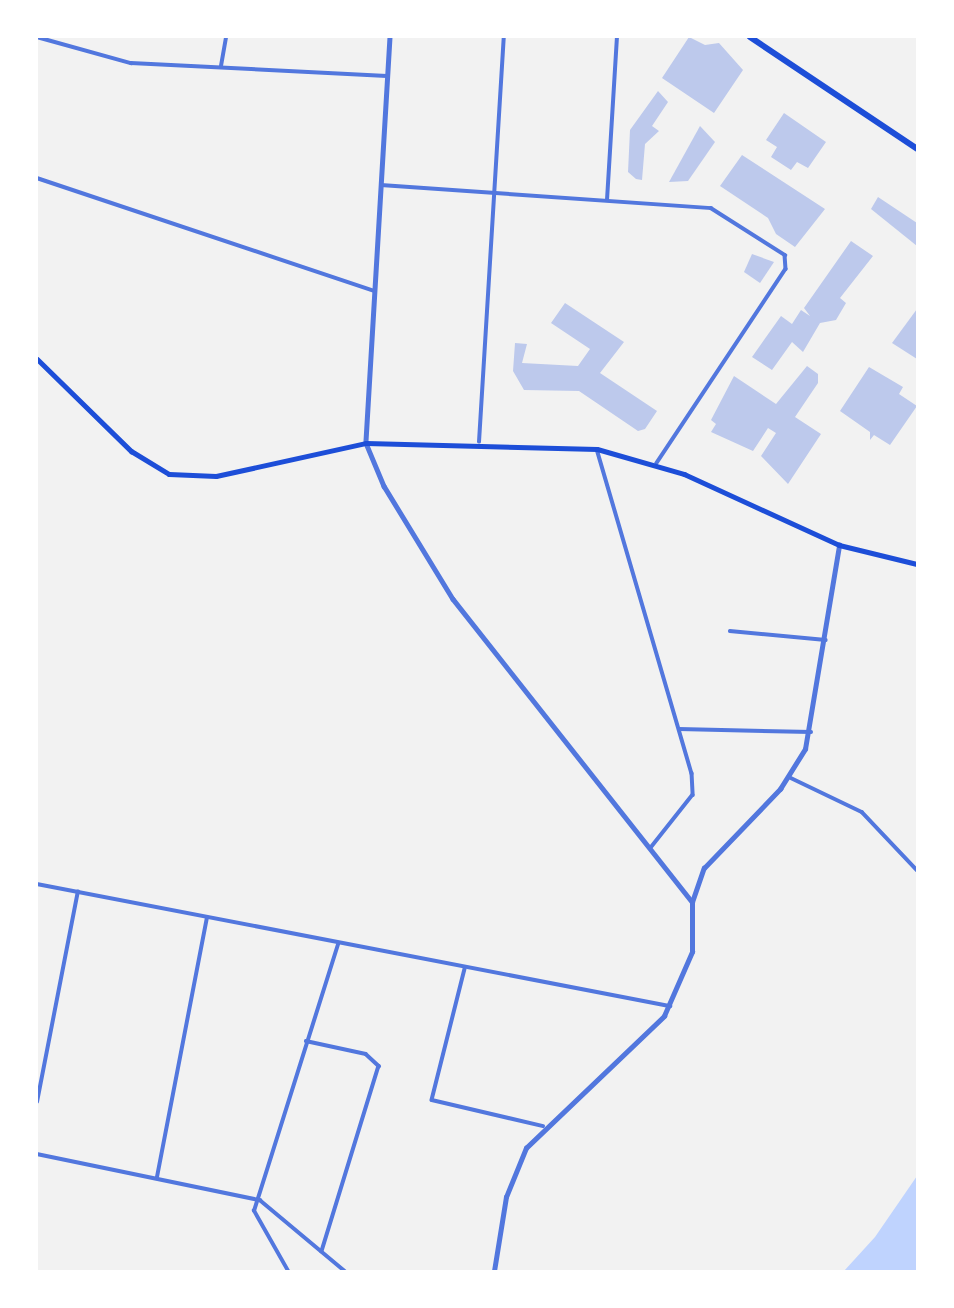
<!DOCTYPE html>
<style>
body{margin:0}
#map{position:relative;width:954px;height:1308px;overflow:hidden;background:#f2f2f2;font-family:"Exo 2",sans-serif}
div>[style]{position:absolute}
.water>*{inset:0;background:#bfd3fe}
.building>*{inset:0;background:#bdc9ec}
.minor>*{height:3.5px;margin:-1.75px;padding:0 1.75px;transform-origin:1.75px;border-radius:1.75px;background:#5277de}
.tertiary>*{height:4.5px;margin:-2.25px;padding:0 2.25px;transform-origin:2.25px;border-radius:2.25px;background:#5277de}
.secondary>*{height:5px;margin:-2.5px;padding:0 2.5px;transform-origin:2.5px;border-radius:2.5px;background:#1d4ed8}
.primary>*{height:6px;margin:-3px;padding:0 3px;transform-origin:3px;border-radius:3px;background:#1d4ed8}
span{translate:-50% -50%;white-space:nowrap;text-align:center;line-height:1.15;-webkit-text-stroke:5px #fff;paint-order:stroke}
.frame{position:absolute;inset:0;border:38px solid #fff;pointer-events:none}
</style>
<div id="map">
<div class="water">
<div style="clip-path:polygon(917px 1176px,917px 1271px,844px 1271px,875px 1237px)"></div>
</div>
<div class="building">
<div style="clip-path:polygon(689px 37px,705px 45px,719px 43px,743px 70px,714px 113px,662px 78px)"></div>
<div style="clip-path:polygon(658px 91px,668px 102px,652px 126px,659px 131px,645px 144px,642px 180px,636px 179px,628px 172px,630px 130px)"></div>
<div style="clip-path:polygon(784px 113px,826px 142px,808px 168px,797px 162px,791px 170px,771px 157px,777px 147px,766px 140px)"></div>
<div style="clip-path:polygon(700px 126px,715px 142px,688px 181px,669px 182px)"></div>
<div style="clip-path:polygon(742px 155px,825px 209px,795px 247px,776px 234px,768px 218px,720px 186px)"></div>
<div style="clip-path:polygon(878px 197px,917px 223px,917px 246px,871px 209px)"></div>
<div style="clip-path:polygon(851px 241px,873px 256px,840px 298px,846px 303px,836px 320px,820px 323px,803px 352px,792px 342px,772px 370px,752px 357px,781px 316px,792px 324px,801px 310px,810px 316px,804px 308px)"></div>
<div style="clip-path:polygon(752px 254px,774px 262px,760px 283px,744px 272px)"></div>
<div style="clip-path:polygon(565px 303px,624px 342px,600px 373px,657px 411px,645px 429px,638px 431px,579px 391px,524px 390px,513px 371px,515px 343px,527px 344px,522px 363px,578px 366px,590px 349px,551px 323px)"></div>
<div style="clip-path:polygon(917px 309px,917px 359px,892px 343px)"></div>
<div style="clip-path:polygon(807px 366px,818px 374px,818px 383px,795px 417px,821px 434px,788px 484px,761px 456px,776px 433px,768px 428px,753px 451px,711px 432px,716px 424px,711px 420px,734px 376px,776px 404px)"></div>
<div style="clip-path:polygon(869px 367px,903px 387px,899px 394px,917px 406px,890px 445px,874px 435px,870px 440px,870px 432px,840px 411px)"></div>
</div>
<div class="minor">
<div style="left:37px;top:37px;width:98px;rotate:15.5deg"></div>
<div style="left:131px;top:63px;width:256px;rotate:2.9deg"></div>
<div style="left:221px;top:66px;width:29px;rotate:-80deg"></div>
<div style="left:37px;top:178px;width:356px;rotate:18.5deg"></div>
<div style="left:381px;top:185px;width:331px;rotate:4deg"></div>
<div style="left:711px;top:208px;width:88px;rotate:32.4deg"></div>
<div style="left:785px;top:255px;width:14px;rotate:86deg"></div>
<div style="left:786px;top:269px;width:233px;rotate:123.6deg"></div>
<div style="left:607px;top:200px;width:163px;rotate:-86.5deg"></div>
<div style="left:479px;top:442px;width:406px;rotate:-86.5deg"></div>
<div style="left:597px;top:449px;width:338px;rotate:73.7deg"></div>
<div style="left:692px;top:773px;width:22px;rotate:87deg"></div>
<div style="left:693px;top:795px;width:68px;rotate:128.4deg"></div>
<div style="left:730px;top:631px;width:96px;rotate:5.4deg"></div>
<div style="left:679px;top:729px;width:132px;rotate:1.3deg"></div>
<div style="left:789px;top:777px;width:81px;rotate:25.6deg"></div>
<div style="left:862px;top:812px;width:80px;rotate:46.5deg"></div>
<div style="left:37px;top:884px;width:645px;rotate:10.91deg"></div>
<div style="left:465px;top:969px;width:135px;rotate:104.1deg"></div>
<div style="left:432px;top:1100px;width:114px;rotate:13.2deg"></div>
<div style="left:306px;top:1041px;width:61px;rotate:12.2deg"></div>
<div style="left:366px;top:1054px;width:18px;rotate:43deg"></div>
<div style="left:379px;top:1066px;width:194px;rotate:107.1deg"></div>
<div style="left:37px;top:1102px;width:214px;rotate:-79deg"></div>
<div style="left:37px;top:1154px;width:228px;rotate:11.7deg"></div>
<div style="left:260px;top:1200px;width:111px;rotate:39.9deg"></div>
<div style="left:157px;top:1177px;width:264px;rotate:-79.1deg"></div>
<div style="left:288px;top:1271px;width:69px;rotate:-119.5deg"></div>
<div style="left:254px;top:1211px;width:279px;rotate:-72.5deg"></div>
</div>
<div class="tertiary">
<div style="left:390px;top:37px;width:407px;rotate:93.4deg"></div>
<div style="left:366px;top:443px;width:47px;rotate:67.3deg"></div>
<div style="left:384px;top:486px;width:132px;rotate:58.6deg"></div>
<div style="left:453px;top:599px;width:386px;rotate:51.7deg"></div>
<div style="left:494px;top:1271px;width:75px;rotate:-80.8deg"></div>
<div style="left:506px;top:1197px;width:53px;rotate:-67.8deg"></div>
<div style="left:526px;top:1148px;width:191px;rotate:-43.7deg"></div>
<div style="left:664px;top:1016px;width:70px;rotate:-66.4deg"></div>
<div style="left:692px;top:952px;width:50px;rotate:-90deg"></div>
<div style="left:692px;top:902px;width:36px;rotate:-71deg"></div>
<div style="left:704px;top:868px;width:110px;rotate:-46.1deg"></div>
<div style="left:780px;top:789px;width:47px;rotate:-58deg"></div>
<div style="left:805px;top:749px;width:207px;rotate:-80.5deg"></div>
</div>
<div class="secondary">
<div style="left:37px;top:359px;width:132px;rotate:44.4deg"></div>
<div style="left:131px;top:451px;width:44px;rotate:31.2deg"></div>
<div style="left:169px;top:474px;width:47px;rotate:2.4deg"></div>
<div style="left:216px;top:476px;width:154px;rotate:-12.4deg"></div>
<div style="left:366px;top:443px;width:231px;rotate:1.5deg"></div>
<div style="left:597px;top:449px;width:91px;rotate:16deg"></div>
<div style="left:684px;top:474px;width:170px;rotate:24.6deg"></div>
<div style="left:839px;top:545px;width:80px;rotate:13.7deg"></div>
</div>
<div class="primary">
<div style="left:750px;top:37px;width:201px;rotate:33.8deg"></div>
</div>
<div class="frame"></div>
</div>
